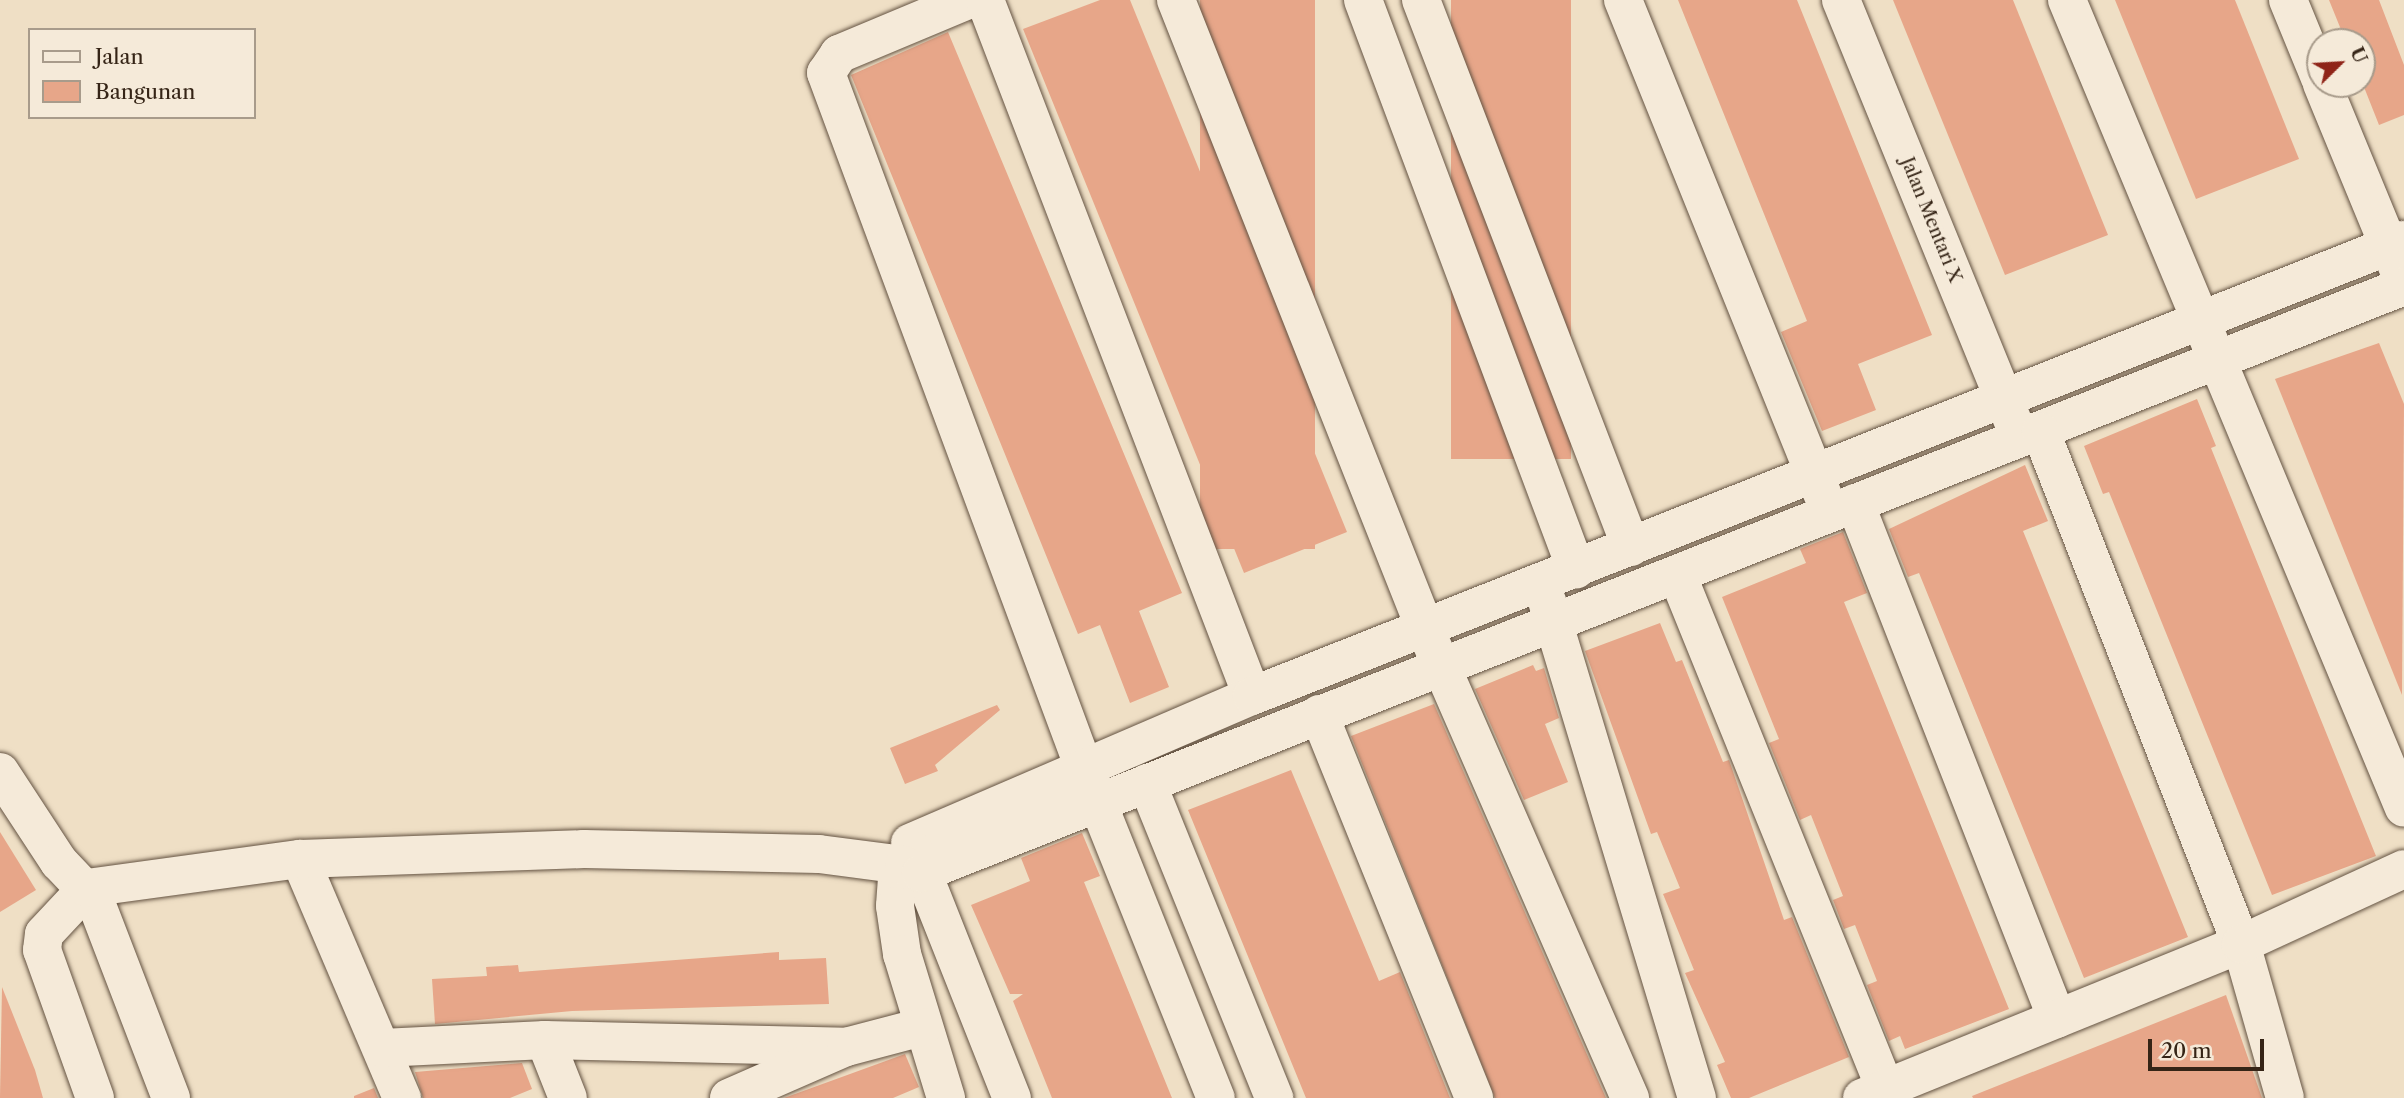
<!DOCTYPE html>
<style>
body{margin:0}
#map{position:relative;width:2404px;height:1098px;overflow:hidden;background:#efdfc5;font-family:"Libre Caslon Text",serif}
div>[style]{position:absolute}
.building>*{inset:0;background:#e7a689;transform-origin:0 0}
.roads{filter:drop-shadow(0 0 2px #645342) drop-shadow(0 0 2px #645342)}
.minor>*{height:38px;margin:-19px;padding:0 19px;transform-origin:19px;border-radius:19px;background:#f5ead9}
span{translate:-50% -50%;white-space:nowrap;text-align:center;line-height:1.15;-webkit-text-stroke:7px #f5ead9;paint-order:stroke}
.street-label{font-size:18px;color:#352416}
.legend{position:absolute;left:28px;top:28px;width:228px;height:91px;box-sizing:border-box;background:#f5ead9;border:2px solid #a89b8b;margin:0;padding:9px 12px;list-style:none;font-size:21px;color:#352416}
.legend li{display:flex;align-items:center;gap:14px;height:35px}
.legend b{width:35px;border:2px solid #a89b8b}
.north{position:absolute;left:2306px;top:28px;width:70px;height:70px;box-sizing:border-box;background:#f5ead9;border:2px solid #a89b8b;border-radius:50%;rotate:66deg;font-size:19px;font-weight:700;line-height:28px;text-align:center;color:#352416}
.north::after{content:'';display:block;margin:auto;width:24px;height:32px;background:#8f2418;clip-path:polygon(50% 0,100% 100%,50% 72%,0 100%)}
.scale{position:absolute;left:2148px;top:1039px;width:116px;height:32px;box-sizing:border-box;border:4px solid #352416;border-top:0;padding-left:9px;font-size:21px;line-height:24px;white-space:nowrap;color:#352416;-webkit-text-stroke:5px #f5ead9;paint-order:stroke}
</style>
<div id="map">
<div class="building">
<div style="clip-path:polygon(1100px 0,1130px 0,1347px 532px,1244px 573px,1023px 29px)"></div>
<div style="left:1200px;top:0;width:115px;height:549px"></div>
<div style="left:1451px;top:0;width:120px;height:459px"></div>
<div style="clip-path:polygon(1678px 0,1797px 0,1932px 335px,1858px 364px,1876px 410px,1822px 431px,1781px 332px,1807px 321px)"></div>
<div style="clip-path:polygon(1893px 0,2013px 0,2108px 235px,2005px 275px)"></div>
<div style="clip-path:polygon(2115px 0,2235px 0,2299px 159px,2196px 199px)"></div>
<div style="clip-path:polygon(2329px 0,2379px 0,2404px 65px,2404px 115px,2379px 125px,2362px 82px,2362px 42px,2346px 42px)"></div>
<div style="clip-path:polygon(948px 32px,1182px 593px,1139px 611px,1169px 687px,1130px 703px,1100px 625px,1078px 634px,851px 75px)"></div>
<div style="clip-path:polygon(2379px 343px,2404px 404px,2402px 695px,2275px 379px)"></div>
<div style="clip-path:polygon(2197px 399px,2216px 446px,2211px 448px,2376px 856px,2272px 895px,2109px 492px,2103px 494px,2084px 446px)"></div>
<div style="clip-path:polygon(2025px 465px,2048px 521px,2023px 531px,2188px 937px,2084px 978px,1919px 573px,1908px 577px,1889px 529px)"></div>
<div style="clip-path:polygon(1843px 532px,1867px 593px,1844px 602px,2009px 1009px,1905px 1049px,1900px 1036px,1889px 1041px,1867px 985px,1877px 981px,1855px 925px,1844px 929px,1833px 900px,1843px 896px,1811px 815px,1800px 820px,1769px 743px,1779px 739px,1722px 597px,1806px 563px,1800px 549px)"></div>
<div style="clip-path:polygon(1660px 623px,1676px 662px,1682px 660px,1723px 762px,1729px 760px,1784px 920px,1792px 917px,1849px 1057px,1749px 1098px,1731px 1098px,1717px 1065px,1725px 1062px,1685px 973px,1694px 970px,1663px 894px,1680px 888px,1657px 832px,1651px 834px,1585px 651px)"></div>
<div style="clip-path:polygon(1533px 665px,1536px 671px,1544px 668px,1559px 718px,1545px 724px,1568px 782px,1524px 800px,1475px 689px)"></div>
<div style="clip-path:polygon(1434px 704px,1606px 1098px,1495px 1098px,1351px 736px)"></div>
<div style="clip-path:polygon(997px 705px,1000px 710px,935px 765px,938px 771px,905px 784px,890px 748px)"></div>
<div style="clip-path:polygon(1291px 770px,1379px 981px,1400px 972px,1450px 1098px,1306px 1098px,1188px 810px)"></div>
<div style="clip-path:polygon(0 832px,36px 890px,0 912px)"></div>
<div style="clip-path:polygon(1082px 833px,1100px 876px,1084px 882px,1172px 1098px,1052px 1098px,1013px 1001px,1023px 994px,1010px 994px,971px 905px,1030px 881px,1021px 858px)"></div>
<div style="clip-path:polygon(779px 952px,779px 960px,826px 958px,829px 1004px,572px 1011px,435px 1024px,432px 979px,487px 976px,486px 967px,518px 965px,519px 972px)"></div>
<div style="clip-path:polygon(2px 987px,35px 1070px,43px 1098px,0 1098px)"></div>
<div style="clip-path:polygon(2226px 995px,2262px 1098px,1973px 1098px,1972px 1096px)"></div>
<div style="clip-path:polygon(905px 1054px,919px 1087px,893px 1098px,784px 1098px)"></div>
<div style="clip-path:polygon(522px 1063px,532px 1089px,510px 1098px,423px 1098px,415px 1072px)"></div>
<div style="clip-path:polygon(374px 1088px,378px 1098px,354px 1098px,354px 1096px)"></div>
</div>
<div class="roads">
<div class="minor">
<div style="left:968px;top:0;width:140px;rotate:157.3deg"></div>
<div style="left:839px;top:54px;width:23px;rotate:124deg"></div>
<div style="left:826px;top:73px;width:745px;rotate:69.64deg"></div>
<div style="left:1085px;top:771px;width:352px;rotate:68.2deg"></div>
<div style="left:985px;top:0;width:745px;rotate:69.01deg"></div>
<div style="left:1176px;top:0;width:679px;rotate:68.39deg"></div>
<div style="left:1426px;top:631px;width:510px;rotate:66.4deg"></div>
<div style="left:1363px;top:0;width:608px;rotate:69.48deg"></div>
<div style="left:1421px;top:0;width:586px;rotate:69deg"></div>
<div style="left:1623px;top:0;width:537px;rotate:68.02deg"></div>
<div style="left:1841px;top:0;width:457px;rotate:67.8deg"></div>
<div style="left:2067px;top:0;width:875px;rotate:67.36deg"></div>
<div style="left:2288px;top:0;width:84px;rotate:67.7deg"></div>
<div style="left:2322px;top:84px;width:199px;rotate:67.6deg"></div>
<div style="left:1855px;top:503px;width:554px;rotate:68.62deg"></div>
<div style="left:1677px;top:574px;width:554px;rotate:67.97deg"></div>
<div style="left:1547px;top:601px;width:519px;rotate:73.21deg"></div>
<div style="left:1319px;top:714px;width:414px;rotate:68deg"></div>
<div style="left:0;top:772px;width:108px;rotate:56.8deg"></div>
<div style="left:59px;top:862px;width:52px;rotate:46.5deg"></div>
<div style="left:95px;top:900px;width:212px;rotate:69deg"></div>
<div style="left:1147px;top:783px;width:340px;rotate:68deg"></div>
<div style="left:910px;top:843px;width:372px;rotate:-23.3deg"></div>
<div style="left:1252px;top:696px;width:1239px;rotate:-21.6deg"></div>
<div style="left:914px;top:851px;width:266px;rotate:68.4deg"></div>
<div style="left:300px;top:859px;width:260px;rotate:66.9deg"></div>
<div style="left:898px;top:864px;width:42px;rotate:94.1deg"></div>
<div style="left:895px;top:906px;width:49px;rotate:81.7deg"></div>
<div style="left:902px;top:954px;width:151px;rotate:73deg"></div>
<div style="left:545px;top:1040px;width:62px;rotate:68.4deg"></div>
<div style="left:382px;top:1048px;width:163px;rotate:-2.8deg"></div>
<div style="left:545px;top:1040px;width:301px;rotate:1.3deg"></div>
<div style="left:95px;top:1098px;width:157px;rotate:-109.7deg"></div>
<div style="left:42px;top:950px;width:16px;rotate:-83deg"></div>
<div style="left:44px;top:934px;width:63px;rotate:-46.9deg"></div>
<div style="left:87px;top:888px;width:215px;rotate:-7.8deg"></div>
<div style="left:300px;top:859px;width:284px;rotate:-2deg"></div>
<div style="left:584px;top:849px;width:235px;rotate:1.2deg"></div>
<div style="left:819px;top:854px;width:86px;rotate:7.4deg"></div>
<div style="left:904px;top:865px;width:19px;rotate:25deg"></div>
<div style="left:921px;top:873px;width:1595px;rotate:-21.59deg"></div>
<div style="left:729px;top:1098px;width:128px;rotate:-23.6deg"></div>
<div style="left:846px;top:1047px;width:79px;rotate:-14.7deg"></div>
<div style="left:1862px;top:1098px;width:409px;rotate:-22.1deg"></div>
<div style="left:2241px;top:944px;width:550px;rotate:-111.34deg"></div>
<div style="left:2285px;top:1098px;width:160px;rotate:-105.9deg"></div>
<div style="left:2241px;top:944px;width:179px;rotate:-24.7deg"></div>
</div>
</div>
<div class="street-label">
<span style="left:1931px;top:220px;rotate:68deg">Jalan Mentari X</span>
</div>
<ul class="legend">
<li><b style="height:9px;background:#f5ead9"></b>Jalan</li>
<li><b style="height:19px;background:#e7a689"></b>Bangunan</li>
</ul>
<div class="north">U</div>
<div class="scale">20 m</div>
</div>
